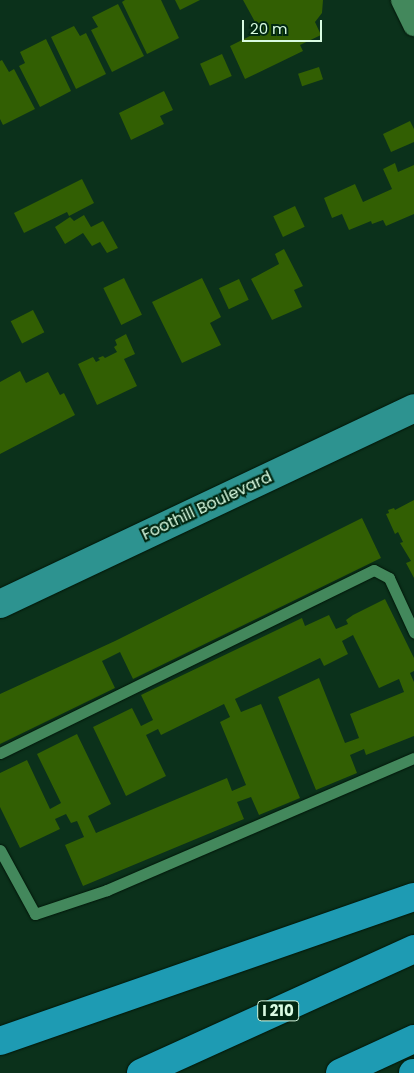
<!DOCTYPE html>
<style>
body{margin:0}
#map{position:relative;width:414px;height:1073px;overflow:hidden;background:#0b311b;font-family:Poppins,sans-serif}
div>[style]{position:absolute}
.building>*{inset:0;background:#325f03;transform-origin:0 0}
.roads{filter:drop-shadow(0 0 1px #021609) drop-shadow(0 0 1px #021609)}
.lane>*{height:11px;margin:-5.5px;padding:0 5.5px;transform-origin:5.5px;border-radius:5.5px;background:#43885c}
.street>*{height:22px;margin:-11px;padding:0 11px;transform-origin:11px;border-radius:11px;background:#43885c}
.primary>*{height:28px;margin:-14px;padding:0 14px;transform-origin:14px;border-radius:14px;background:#2d9390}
.highway>*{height:28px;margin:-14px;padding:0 14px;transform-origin:14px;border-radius:14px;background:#1e9bb3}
span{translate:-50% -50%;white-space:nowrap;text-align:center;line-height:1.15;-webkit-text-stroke:4.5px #012711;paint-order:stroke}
.shield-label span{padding:1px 4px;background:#012711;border:1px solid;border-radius:4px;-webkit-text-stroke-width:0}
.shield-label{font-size:15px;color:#d9fbe2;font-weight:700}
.street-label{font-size:16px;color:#d9fbe2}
.scale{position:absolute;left:242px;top:20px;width:80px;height:22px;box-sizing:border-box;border:2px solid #d9fbe2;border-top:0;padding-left:6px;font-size:15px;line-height:18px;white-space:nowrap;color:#d9fbe2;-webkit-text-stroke:4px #012711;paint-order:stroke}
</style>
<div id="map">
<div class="building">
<div style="clip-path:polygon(125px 0,161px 0,179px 38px,147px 54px,122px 2px)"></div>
<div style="clip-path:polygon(175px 0,200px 0,180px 10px)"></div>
<div style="clip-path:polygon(243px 0,323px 0,322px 13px,315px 22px,321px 35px,300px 45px,303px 51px,245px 79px,230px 46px,260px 31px)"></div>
<div style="clip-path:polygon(118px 4px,144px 56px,112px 72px,91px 30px,98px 27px,92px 17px)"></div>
<div style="clip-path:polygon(74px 26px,80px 36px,86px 33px,106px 74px,76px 89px,51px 37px)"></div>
<div style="clip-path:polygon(46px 39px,71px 91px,40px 107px,19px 66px,25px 63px,20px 52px)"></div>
<div style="left:222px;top:54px;width:24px;height:24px;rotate:66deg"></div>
<div style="clip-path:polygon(2px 60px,9px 72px,14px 69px,35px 109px,3px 125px,0 119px,0 61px)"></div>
<div style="left:319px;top:67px;width:13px;height:22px;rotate:72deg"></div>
<div style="clip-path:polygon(164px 91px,173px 110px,160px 116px,164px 124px,131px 140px,119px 113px)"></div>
<div style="clip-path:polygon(410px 121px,414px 129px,414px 142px,391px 152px,383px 134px)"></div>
<div style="clip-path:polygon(395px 163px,398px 172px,414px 165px,414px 214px,386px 226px,383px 220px,372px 224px,371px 221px,349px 230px,342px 214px,332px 218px,324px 198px,355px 184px,363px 202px,392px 189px,383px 169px)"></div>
<div style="clip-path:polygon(82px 179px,94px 203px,69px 216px,67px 212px,24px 233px,14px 213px)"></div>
<div style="left:295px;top:206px;width:23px;height:24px;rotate:65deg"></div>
<div style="clip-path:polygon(84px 215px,91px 227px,103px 221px,118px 248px,107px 253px,100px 242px,92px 246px,83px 233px,65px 244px,55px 227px,70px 217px,74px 221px)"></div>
<div style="clip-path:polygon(284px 249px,303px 286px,294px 290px,302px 307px,272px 320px,251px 279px,279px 264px,275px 254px)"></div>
<div style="left:124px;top:278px;width:41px;height:23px;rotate:64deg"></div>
<div style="clip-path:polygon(202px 278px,221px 317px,210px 323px,221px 345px,182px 363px,152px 302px)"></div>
<div style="left:239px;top:279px;width:23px;height:22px;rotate:65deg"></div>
<div style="left:33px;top:310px;width:25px;height:25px;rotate:63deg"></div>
<div style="clip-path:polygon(126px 334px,135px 354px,124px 359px,137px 386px,97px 405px,78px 364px,93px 357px,96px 362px,100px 360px,98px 358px,103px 356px,105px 358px,117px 352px,114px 347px,117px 345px,115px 340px)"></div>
<div style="clip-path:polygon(20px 371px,26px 383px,48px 372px,60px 395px,64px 393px,75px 415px,0 454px,0 382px)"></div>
<div style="clip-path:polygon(414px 500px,414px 578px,406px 563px,411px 561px,400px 543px,403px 542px,398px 532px,395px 534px,386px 514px,389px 513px,388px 510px,394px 508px,395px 510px)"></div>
<div style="clip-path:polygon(362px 518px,381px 558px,133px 679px,120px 652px,102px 661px,115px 688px,0 744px,0 694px,115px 641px)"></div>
<div style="clip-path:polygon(385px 599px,414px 658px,414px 671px,410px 673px,414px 682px,414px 736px,366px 755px,364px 749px,350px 755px,357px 773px,316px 790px,278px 697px,319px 678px,345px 743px,359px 738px,350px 714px,404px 692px,399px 679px,379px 688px,353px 635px,342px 641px,348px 654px,324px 666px,320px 658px,235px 699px,241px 712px,261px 704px,300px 798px,259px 815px,251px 797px,237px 802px,244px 819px,83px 886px,65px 845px,84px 837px,77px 821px,71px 823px,66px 814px,55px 819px,60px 829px,20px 848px,0 807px,0 773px,27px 760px,50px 809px,61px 803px,37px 754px,77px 734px,111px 804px,88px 816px,96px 833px,227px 778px,232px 791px,246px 785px,220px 722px,230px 717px,224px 704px,161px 735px,158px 729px,146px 735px,166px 776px,126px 796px,93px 727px,132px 708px,141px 726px,153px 720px,141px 695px,302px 618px,305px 626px,329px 615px,336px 629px,348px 624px,346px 620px,353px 615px)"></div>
</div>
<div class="roads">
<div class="lane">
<div style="left:0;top:753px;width:416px;rotate:-26.1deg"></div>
<div style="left:374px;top:570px;width:17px;rotate:28deg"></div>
<div style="left:389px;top:578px;width:60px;rotate:65.2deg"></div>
<div style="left:0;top:850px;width:73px;rotate:61.3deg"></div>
<div style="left:35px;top:914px;width:76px;rotate:-18.4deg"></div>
<div style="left:107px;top:890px;width:334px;rotate:-23.3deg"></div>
</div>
<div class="street">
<div style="left:402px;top:0;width:28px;rotate:64deg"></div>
</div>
<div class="primary">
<div style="left:0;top:604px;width:458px;rotate:-25.3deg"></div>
</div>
<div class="highway">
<div style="left:0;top:1041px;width:438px;rotate:-19.2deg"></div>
<div style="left:141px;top:1073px;width:300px;rotate:-24.4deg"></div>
<div style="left:340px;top:1073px;width:81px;rotate:-24.7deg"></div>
<div style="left:413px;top:1073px;width:1px"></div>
</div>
</div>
<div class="shield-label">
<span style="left:278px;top:1011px">I 210</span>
</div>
<div class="street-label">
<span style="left:207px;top:506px;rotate:-25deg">Foothill Boulevard</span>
</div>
<div class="scale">20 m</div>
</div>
